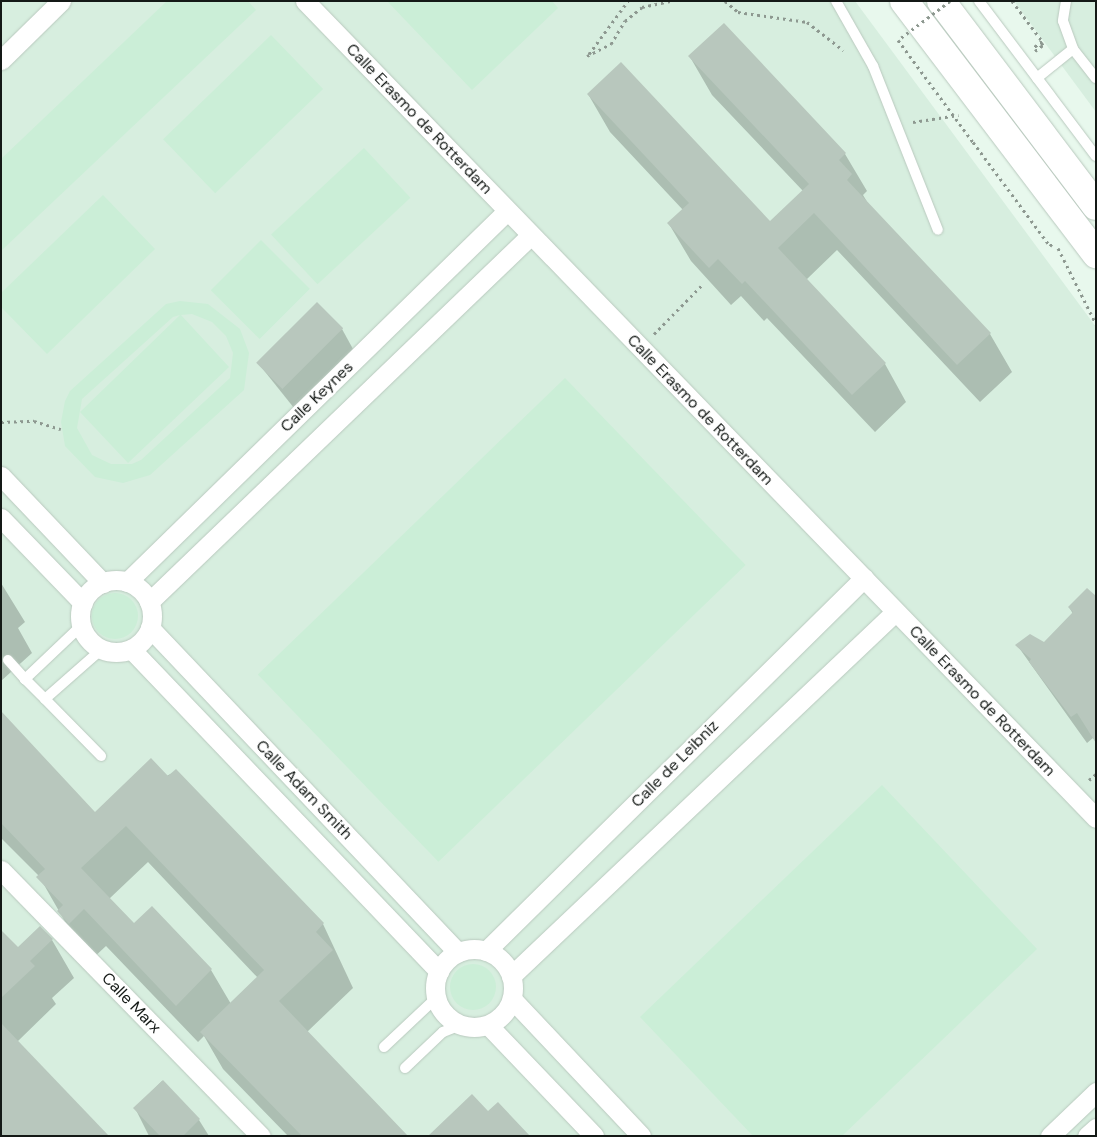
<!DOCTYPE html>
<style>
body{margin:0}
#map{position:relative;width:1097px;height:1137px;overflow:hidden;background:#e8f8ed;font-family:"DM Sans",sans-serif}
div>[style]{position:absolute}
.built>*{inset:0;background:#d7eedf}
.green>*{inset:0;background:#cbeed7;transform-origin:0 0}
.round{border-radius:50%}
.shadow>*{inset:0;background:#0003}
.building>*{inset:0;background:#b8c7bd;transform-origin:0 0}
.path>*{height:3px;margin-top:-1.5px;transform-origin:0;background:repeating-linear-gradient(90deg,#8d9890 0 2.5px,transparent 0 6.5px)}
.roads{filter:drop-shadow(0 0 1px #b9c9be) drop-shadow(0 0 1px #b9c9be)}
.service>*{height:10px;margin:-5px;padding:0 5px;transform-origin:5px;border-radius:5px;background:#fff}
.minor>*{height:19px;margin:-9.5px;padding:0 9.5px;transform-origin:9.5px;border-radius:9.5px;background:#fff}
.minor>.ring{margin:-9.5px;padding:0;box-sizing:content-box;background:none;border:19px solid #fff;border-radius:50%}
.trunk>*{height:28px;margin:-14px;padding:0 14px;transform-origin:14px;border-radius:14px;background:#fff}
.path-bridge>*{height:3px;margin-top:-1.5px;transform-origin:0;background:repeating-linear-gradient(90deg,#8d9890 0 2.5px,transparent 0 6.5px)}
span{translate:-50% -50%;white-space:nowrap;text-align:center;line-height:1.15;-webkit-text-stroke:4.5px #fff;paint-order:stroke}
.street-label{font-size:16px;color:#141916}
.frame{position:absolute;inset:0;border:2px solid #141916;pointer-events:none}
</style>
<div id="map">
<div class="built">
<div style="clip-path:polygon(1px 1px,855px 1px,1096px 327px,1096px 1136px,1px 1136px)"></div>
<div style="clip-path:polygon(1014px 1px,1096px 1px,1096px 112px)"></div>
</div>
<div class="green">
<div style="clip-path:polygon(167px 1px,248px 1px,256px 10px,1px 251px,1px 159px)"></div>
<div style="clip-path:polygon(387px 1px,552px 1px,558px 8px,472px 90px)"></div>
<div style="left:271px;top:35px;width:75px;height:150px;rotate:46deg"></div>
<div style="left:364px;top:148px;width:68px;height:127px;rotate:47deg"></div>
<div style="clip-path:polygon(103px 195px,155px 249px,47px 354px,1px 307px,1px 293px)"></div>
<div style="left:261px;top:240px;width:69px;height:71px;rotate:45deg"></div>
<div style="clip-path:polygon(evenodd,180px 301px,208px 304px,240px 329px,249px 353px,244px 390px,150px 475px,123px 483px,95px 477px,65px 446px,61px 422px,65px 401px,70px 391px,166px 304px,180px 301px,192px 314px,212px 322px,226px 336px,233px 353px,230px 378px,141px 460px,132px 464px,111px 464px,92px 455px,77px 428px,82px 399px,173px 317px,180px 315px,80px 412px,128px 463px,229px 367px,181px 315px,192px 314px)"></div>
<div style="left:565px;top:378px;width:260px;height:427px;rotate:46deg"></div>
<div class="round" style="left:92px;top:593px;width:46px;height:46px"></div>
<div style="clip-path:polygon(882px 785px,1037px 949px,842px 1136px,753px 1136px,640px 1017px)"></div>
<div class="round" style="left:450px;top:964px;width:46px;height:46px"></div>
</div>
<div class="shadow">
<div style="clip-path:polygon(690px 57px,845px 154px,867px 191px,863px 195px,869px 205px,990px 334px,1012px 372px,980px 402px,837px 250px,806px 280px,885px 364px,906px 402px,875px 432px,767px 318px,764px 321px,741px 296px,731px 305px,691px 261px,669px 224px,683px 210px,610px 132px,588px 94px,770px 223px,803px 191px,712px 95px)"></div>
<div style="clip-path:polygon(342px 329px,353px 349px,294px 408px,258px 363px)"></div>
<div style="clip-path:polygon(1px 583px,25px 622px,18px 628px,32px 653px,1px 681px)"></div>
<div style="clip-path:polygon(1096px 595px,1096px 742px,1093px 738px,1087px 743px,1017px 645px,1044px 643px,1073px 614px,1069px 607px)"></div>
<div style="clip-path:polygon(evenodd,1px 714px,95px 814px,176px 771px,323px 924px,353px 988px,307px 1032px,406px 1136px,288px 1136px,223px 1069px,204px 1036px,198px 1042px,106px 946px,91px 960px,80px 948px,39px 876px,1px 838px,1px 714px,148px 862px,258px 978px,231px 1004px,211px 970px,152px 908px,134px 925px,109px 899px,148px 862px)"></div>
<div style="clip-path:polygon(1px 932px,18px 949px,52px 940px,74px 978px,52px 998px,56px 1004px,17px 1042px,1px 1136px)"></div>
<div style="clip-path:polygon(162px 1081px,199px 1120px,209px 1136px,149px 1136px,135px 1108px)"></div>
</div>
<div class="building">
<div style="clip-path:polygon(724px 23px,846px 153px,839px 160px,852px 174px,847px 180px,991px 333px,957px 365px,814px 213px,778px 248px,886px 363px,852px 395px,745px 281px,742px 284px,718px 259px,709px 268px,667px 223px,689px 203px,587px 94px,621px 62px,770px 221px,809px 184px,688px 56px)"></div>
<div style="left:317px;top:302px;width:37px;height:86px;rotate:45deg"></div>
<div style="clip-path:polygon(1087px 588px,1096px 596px,1096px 743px,1077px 713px,1071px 717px,1029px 662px,1031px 659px,1015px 645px,1030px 634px,1044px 642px,1073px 612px,1068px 607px)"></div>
<div style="clip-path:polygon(1px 711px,95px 812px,151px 758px,168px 776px,176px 769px,324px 923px,316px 932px,333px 950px,279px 1001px,408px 1136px,302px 1136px,200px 1032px,264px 970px,126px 826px,81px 868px,134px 923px,152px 906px,212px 969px,176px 1006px,84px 909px,69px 924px,57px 911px,63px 905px,36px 877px,45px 869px,1px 823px)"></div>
<div style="clip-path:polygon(40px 926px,53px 939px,30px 961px,35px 966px,1px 998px,1px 930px,18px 947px)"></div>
<div style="clip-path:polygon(1px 1023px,109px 1136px,1px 1136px)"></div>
<div style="clip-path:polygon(163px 1080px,200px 1119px,183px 1136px,160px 1136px,133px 1108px)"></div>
<div style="clip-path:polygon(472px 1094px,488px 1111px,498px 1102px,530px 1136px,428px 1136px)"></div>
</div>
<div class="path">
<div style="left:725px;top:1px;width:17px;rotate:40deg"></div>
<div style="left:738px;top:12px;width:70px;rotate:8.2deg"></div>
<div style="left:807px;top:22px;width:46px;rotate:37.9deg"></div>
<div style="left:1012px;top:1px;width:50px;rotate:53.1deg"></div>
<div style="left:1042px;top:41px;width:11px;rotate:142deg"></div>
<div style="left:1035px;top:51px;width:10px;rotate:-37deg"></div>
<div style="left:1043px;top:45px;width:4px;rotate:-124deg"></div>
<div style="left:589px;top:54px;width:66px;rotate:-53.7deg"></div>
<div style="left:587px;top:56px;width:27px;rotate:-27deg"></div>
<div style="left:611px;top:44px;width:27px;rotate:-59deg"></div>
<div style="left:625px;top:21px;width:22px;rotate:-39deg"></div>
<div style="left:642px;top:7px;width:29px;rotate:-12deg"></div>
<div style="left:913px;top:122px;width:46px;rotate:-8.8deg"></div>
<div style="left:973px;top:142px;width:129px;rotate:53.5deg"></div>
<div style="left:1050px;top:246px;width:6px;rotate:-51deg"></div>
<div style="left:1058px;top:248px;width:85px;rotate:63.4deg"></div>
<div style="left:654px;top:334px;width:71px;rotate:-45.6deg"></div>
<div style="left:1px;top:422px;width:33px;rotate:-2deg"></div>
<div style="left:34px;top:421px;width:28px;rotate:17deg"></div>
<div style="left:1089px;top:780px;width:9px;rotate:-41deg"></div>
</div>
<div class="roads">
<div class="service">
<div style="left:836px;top:1px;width:75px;rotate:60.4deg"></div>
<div style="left:873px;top:66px;width:176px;rotate:68.4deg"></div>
<div style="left:979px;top:1px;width:194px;rotate:53deg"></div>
<div style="left:1066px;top:1px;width:20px;rotate:99deg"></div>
<div style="left:1063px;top:21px;width:30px;rotate:70deg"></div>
<div style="left:1037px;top:78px;width:46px;rotate:-38.9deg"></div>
<div style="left:1073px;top:49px;width:37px;rotate:52deg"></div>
<div style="left:82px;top:625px;width:79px;rotate:136.5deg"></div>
<div style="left:25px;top:679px;width:28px;rotate:45deg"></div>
<div style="left:45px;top:699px;width:76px;rotate:-41.3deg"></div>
<div style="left:8px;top:660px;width:25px;rotate:48deg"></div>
<div style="left:45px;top:699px;width:80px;rotate:45.5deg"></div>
<div style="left:384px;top:1047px;width:71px;rotate:-43.3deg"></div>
<div style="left:405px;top:1068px;width:52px;rotate:-43.5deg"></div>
<div style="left:443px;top:1032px;width:18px;rotate:-22deg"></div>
</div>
<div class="minor">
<div style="left:305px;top:1px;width:1137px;rotate:45.93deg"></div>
<div style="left:1px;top:60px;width:84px;rotate:-44.5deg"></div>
<div style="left:1px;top:476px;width:148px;rotate:46.4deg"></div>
<div style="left:1px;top:518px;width:118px;rotate:46deg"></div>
<div class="ring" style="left:80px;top:580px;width:53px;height:53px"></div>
<div style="left:127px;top:582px;width:531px;rotate:-44.31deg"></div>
<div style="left:149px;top:602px;width:528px;rotate:-43.85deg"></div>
<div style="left:150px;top:628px;width:447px;rotate:46.5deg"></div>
<div style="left:131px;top:649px;width:446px;rotate:46.3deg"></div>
<div style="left:1px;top:870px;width:372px;rotate:45.7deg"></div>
<div class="ring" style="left:435px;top:949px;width:59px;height:59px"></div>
<div style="left:486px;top:951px;width:531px;rotate:-44.62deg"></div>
<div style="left:511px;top:976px;width:529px;rotate:-43.47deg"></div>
<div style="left:512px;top:999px;width:188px;rotate:46.7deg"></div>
<div style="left:489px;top:1026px;width:152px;rotate:46.3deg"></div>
<div style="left:1050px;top:1136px;width:64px;rotate:-43.7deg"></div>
<div style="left:1087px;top:1136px;width:12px;rotate:-42deg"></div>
</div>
<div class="trunk">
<div style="left:904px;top:1px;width:318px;rotate:52.8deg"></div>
<div style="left:941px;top:1px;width:257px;rotate:52.9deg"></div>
</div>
</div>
<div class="path-bridge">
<div style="left:950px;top:1px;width:65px;rotate:143.1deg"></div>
<div style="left:898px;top:40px;width:127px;rotate:53.7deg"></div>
</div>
<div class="street-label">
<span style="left:419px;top:119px;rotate:46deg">Calle Erasmo de Rotterdam</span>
<span style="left:317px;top:397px;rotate:-44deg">Calle Keynes</span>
<span style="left:700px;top:410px;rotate:46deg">Calle Erasmo de Rotterdam</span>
<span style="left:982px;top:701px;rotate:46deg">Calle Erasmo de Rotterdam</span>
<span style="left:675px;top:764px;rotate:-45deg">Calle de Leibniz</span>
<span style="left:304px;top:790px;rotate:46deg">Calle Adam Smith</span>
<span style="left:131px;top:1003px;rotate:46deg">Calle Marx</span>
</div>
<div class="frame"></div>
</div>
